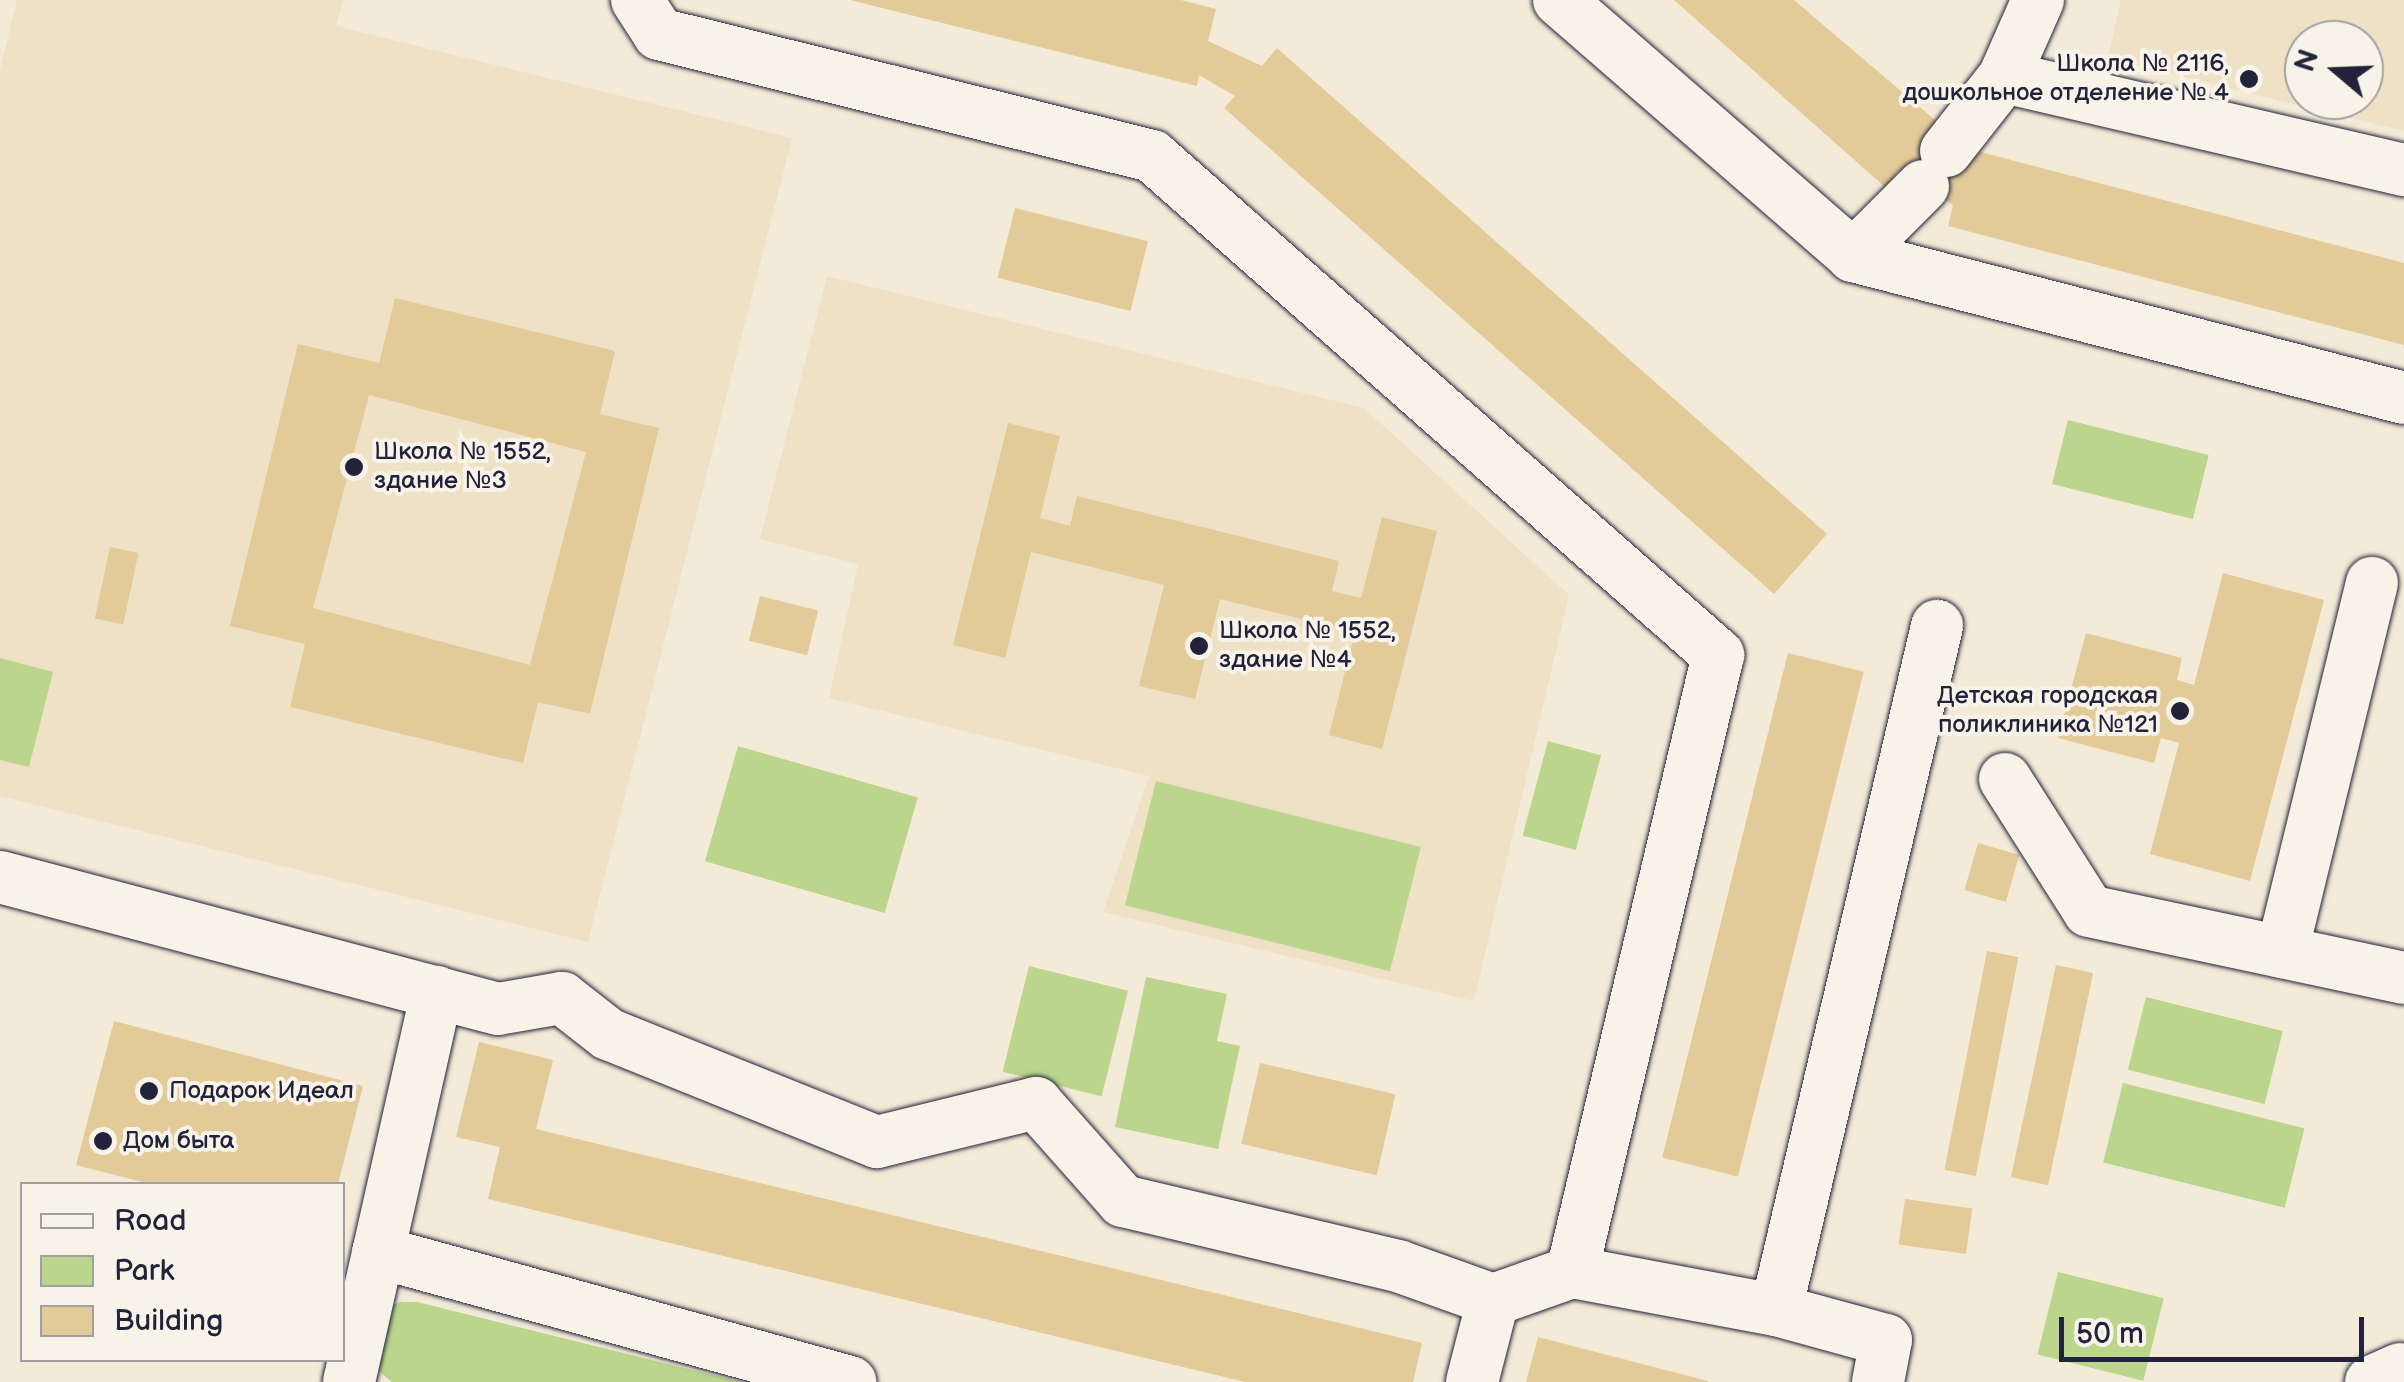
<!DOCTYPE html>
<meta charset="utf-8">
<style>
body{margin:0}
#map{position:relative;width:2404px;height:1382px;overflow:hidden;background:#f3ebd8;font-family:"Balsamiq Sans",sans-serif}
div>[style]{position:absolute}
.built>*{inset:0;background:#eee1c5}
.green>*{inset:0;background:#bcd58c;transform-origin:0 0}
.building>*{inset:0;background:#e3ca99;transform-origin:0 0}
.roads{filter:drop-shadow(0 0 2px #22223b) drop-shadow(0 0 2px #22223b)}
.minor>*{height:52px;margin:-26px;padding:0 26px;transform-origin:26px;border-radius:26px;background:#f7f3e8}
.dots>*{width:28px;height:28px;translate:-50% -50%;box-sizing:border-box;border:5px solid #f7f3e8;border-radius:50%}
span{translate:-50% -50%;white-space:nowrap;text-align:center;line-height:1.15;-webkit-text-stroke:8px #f7f3e8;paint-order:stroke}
.poi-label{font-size:25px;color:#22223b}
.right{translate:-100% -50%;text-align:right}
.left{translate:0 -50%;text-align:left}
.legend{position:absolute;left:20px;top:1182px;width:325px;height:180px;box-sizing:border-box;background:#f7f3e8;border:2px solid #a29fa3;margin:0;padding:12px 18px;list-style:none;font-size:30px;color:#22223b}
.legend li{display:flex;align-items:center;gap:20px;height:50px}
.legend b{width:50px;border:2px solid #a29fa3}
.north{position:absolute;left:2284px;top:20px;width:100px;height:100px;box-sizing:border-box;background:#f7f3e8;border:2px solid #a29fa3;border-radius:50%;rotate:289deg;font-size:28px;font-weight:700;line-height:40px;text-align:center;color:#22223b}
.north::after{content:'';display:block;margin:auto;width:35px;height:45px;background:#22223b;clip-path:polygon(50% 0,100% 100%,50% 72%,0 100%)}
.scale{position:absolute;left:2059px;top:1317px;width:305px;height:45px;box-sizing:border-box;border:5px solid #22223b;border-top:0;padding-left:12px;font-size:30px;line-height:35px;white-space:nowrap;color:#22223b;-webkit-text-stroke:8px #f7f3e8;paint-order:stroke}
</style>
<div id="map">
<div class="built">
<div style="clip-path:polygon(17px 0,343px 0,336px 26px,792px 138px,588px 942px,0 796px,0 70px)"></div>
<div style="clip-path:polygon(evenodd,2121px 0,2404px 0,2404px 131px,2108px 58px,2121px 0,2304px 40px,2364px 40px,2364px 100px,2304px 100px,2304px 40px)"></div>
<div style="clip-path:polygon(827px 276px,1364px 408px,1569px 595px,1474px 1001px,1103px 912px,1149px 776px,829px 698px,858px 564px,760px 539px)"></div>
</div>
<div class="green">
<div style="left:2068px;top:420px;width:145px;height:66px;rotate:14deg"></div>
<div style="clip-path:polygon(0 658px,53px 672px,29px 767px,0 760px)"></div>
<div style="left:1548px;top:741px;width:55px;height:98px;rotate:15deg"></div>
<div style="left:738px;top:746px;width:187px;height:120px;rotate:16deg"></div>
<div style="left:1156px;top:781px;width:273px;height:128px;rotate:14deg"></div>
<div style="left:1029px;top:966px;width:102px;height:109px;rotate:14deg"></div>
<div style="clip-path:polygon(1146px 977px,1227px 994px,1217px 1041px,1240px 1046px,1218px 1149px,1115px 1127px)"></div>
<div style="left:2146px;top:997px;width:141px;height:75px;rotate:14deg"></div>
<div style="left:2123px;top:1083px;width:187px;height:82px;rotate:14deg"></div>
<div style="left:2058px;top:1272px;width:109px;height:85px;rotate:14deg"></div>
<div style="clip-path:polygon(400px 1302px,417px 1302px,741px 1382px,392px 1382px,371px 1365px,385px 1307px)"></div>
</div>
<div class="building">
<div style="clip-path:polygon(850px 0,1181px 0,1216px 9px,1208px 41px,1262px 66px,1277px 48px,1827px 534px,1774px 594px,1224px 108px,1235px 96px,1199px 75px,1197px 86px)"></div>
<div style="clip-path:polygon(1674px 0,1794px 0,1969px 149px,2404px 263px,2404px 345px,1948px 226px,1953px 205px,1899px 171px,1885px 187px)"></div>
<div style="left:1015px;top:208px;width:137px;height:72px;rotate:14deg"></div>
<div style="clip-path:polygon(evenodd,395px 298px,615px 351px,600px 414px,659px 428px,590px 714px,538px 702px,523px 763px,290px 707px,305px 644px,230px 626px,298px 344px,379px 363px,395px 298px,369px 395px,586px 452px,530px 665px,313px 608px,369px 395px)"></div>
<div style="clip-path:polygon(1008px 423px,1060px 436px,1040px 518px,1070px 526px,1077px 496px,1339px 561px,1332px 591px,1361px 598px,1382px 517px,1437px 531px,1382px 749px,1329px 735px,1355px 632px,1220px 599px,1195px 699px,1139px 686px,1164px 585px,1031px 552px,1005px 658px,953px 645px)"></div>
<div style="left:110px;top:547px;width:29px;height:73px;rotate:12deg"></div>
<div style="clip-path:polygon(2223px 573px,2324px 600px,2250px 881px,2150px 854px,2179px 743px,2161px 738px,2154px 763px,2058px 738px,2086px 633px,2182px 658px,2177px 680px,2194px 685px)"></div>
<div style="left:760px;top:596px;width:60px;height:46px;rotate:14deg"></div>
<div style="left:1788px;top:653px;width:78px;height:520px;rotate:14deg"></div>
<div style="left:1978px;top:843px;width:43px;height:49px;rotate:16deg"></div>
<div style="left:1987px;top:951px;width:32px;height:223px;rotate:11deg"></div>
<div style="left:2056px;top:965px;width:38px;height:217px;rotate:12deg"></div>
<div style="clip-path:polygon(114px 1021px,363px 1086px,338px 1184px,150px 1184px,76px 1165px)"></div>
<div style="clip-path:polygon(479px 1042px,553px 1060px,536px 1129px,1422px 1343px,1413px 1382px,1245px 1382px,488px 1199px,500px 1147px,456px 1137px)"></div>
<div style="left:1260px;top:1063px;width:139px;height:83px;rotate:13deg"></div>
<div style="left:1905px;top:1199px;width:68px;height:46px;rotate:8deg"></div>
<div style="clip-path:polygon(1538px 1337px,1708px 1381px,1708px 1382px,1526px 1382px)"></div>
</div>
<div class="roads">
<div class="minor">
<div style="left:637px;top:0;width:40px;rotate:57.1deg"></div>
<div style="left:659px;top:34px;width:508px;rotate:13.9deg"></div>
<div style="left:1152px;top:156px;width:755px;rotate:41.4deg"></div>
<div style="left:1718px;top:655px;width:634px;rotate:103.31deg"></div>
<div style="left:1572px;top:1272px;width:208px;rotate:10.6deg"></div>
<div style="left:1776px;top:1310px;width:114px;rotate:15.3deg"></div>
<div style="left:1886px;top:1340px;width:43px;rotate:100.8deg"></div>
<div style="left:1559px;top:0;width:390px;rotate:41deg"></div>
<div style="left:1853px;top:256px;width:569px;rotate:14.45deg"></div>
<div style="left:2038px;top:0;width:84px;rotate:113.8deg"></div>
<div style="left:2004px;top:77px;width:411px;rotate:13.1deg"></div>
<div style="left:1946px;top:151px;width:94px;rotate:-51.9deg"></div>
<div style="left:1853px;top:256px;width:99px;rotate:-45deg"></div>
<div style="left:2005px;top:779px;width:156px;rotate:57.5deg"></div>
<div style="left:2089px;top:911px;width:322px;rotate:12deg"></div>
<div style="left:0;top:877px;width:515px;rotate:14.85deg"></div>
<div style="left:498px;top:1009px;width:65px;rotate:-9.8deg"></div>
<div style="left:562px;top:998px;width:58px;rotate:38deg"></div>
<div style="left:608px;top:1034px;width:290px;rotate:21.9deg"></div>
<div style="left:877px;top:1142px;width:164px;rotate:-13.8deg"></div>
<div style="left:1036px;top:1103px;width:131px;rotate:48.4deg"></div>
<div style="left:1123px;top:1201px;width:283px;rotate:13.3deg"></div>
<div style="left:1398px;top:1266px;width:101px;rotate:19.7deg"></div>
<div style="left:1493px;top:1300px;width:84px;rotate:-19.5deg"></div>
<div style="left:2282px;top:952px;width:380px;rotate:-76.3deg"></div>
<div style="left:378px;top:1252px;width:490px;rotate:15.4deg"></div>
<div style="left:1776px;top:1310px;width:703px;rotate:-76.75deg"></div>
<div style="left:349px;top:1382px;width:400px;rotate:-77.3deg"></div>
<div style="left:1472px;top:1382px;width:85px;rotate:-75.6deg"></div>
<div style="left:2371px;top:1382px;width:32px;rotate:-24deg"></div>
</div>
</div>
<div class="dots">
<div style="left:2249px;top:79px;background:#22223b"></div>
<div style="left:354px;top:467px;background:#22223b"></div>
<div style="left:1199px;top:646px;background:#22223b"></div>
<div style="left:2180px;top:711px;background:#22223b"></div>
<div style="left:149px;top:1091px;background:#22223b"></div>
<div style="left:103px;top:1141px;background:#22223b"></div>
</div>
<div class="poi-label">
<span class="right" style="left:2229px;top:79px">Школа № 2116,<br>дошкольное отделение № 4</span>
<span class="left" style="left:374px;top:467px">Школа № 1552,<br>здание №3</span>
<span class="left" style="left:1219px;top:646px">Школа № 1552,<br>здание №4</span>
<span class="right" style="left:2158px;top:711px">Детская городская<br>поликлиника №121</span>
<span class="left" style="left:169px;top:1091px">Подарок Идеал</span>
<span class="left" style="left:123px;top:1141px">Дом быта</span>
</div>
<ul class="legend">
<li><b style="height:12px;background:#f7f3e8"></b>Road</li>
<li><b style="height:28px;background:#bcd58c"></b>Park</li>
<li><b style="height:28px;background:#e3ca99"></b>Building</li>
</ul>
<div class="north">N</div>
<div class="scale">50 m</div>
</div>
